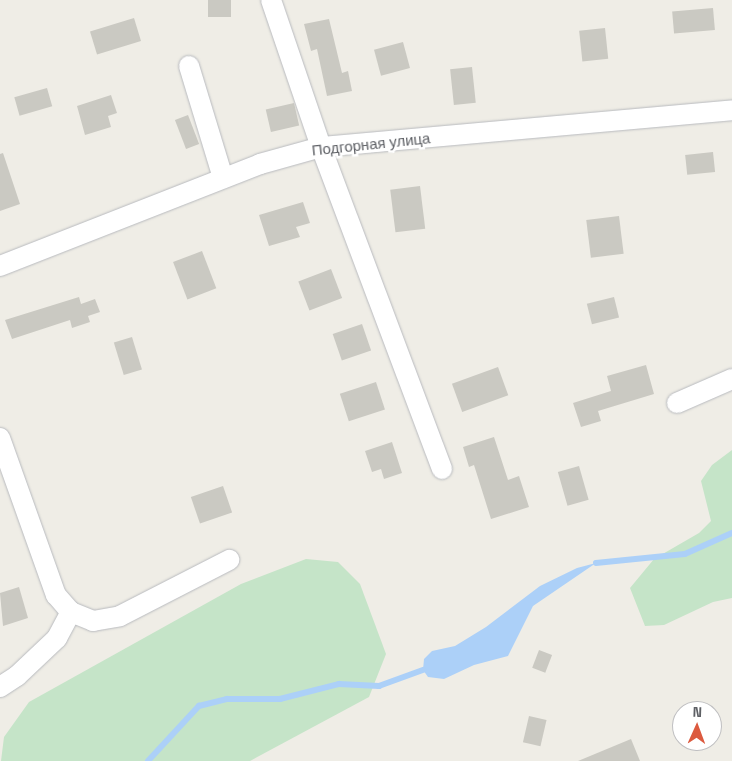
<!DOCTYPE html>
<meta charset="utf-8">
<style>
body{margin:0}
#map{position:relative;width:732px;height:761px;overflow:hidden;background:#efede6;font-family:"Space Grotesk",sans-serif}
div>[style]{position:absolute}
.green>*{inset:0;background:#c5e4c8}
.water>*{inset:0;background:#acd0f8}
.stream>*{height:5.5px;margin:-2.75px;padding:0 2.75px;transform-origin:2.75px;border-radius:2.75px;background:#acd0f8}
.building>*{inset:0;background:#cac9c2;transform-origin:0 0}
.roads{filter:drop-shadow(0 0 1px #b8babe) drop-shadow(0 0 1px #b8babe)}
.minor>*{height:20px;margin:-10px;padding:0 10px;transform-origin:10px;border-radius:10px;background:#fff}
span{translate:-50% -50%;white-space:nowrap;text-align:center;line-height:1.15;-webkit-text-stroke:5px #fff;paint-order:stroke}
.street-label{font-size:15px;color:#5e6065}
.north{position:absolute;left:672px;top:701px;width:50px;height:50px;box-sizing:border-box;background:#fff;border:1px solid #bfbfc1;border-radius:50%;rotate:2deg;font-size:14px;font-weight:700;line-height:20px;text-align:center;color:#5e6065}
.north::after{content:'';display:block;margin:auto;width:18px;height:22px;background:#dc5a3f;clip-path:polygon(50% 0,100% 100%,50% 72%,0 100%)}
</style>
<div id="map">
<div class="green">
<div style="clip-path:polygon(732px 450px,732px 598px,713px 602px,664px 625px,645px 626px,630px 588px,654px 559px,699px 533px,711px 521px,701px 481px,712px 465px)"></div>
<div style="clip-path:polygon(306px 559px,338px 562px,360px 584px,386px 654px,369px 697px,250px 761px,1px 761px,4px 737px,29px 702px,241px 584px)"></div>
</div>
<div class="water">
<div style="clip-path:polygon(596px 563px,533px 606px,508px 656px,474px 665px,444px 679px,428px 677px,423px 670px,424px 659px,432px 651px,455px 646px,486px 627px,540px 586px,577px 568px)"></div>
</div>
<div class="stream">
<div style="left:596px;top:563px;width:89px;rotate:-5.8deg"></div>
<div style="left:685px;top:554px;width:51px;rotate:-24.1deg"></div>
<div style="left:148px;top:761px;width:75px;rotate:-47.2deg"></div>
<div style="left:199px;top:706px;width:29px;rotate:-14deg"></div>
<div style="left:227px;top:699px;width:53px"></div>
<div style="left:280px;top:699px;width:61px;rotate:-14.3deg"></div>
<div style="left:339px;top:684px;width:40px;rotate:2.9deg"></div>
<div style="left:379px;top:686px;width:47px;rotate:-20deg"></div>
</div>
<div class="building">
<div style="left:208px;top:0;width:23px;height:17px"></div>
<div style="left:713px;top:8px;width:22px;height:41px;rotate:85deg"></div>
<div style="left:134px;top:18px;width:24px;height:46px;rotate:73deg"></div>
<div style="clip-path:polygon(329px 19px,342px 73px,348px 71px,352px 91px,327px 96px,317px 49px,311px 51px,304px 24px)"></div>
<div style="left:605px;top:28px;width:31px;height:26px;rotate:84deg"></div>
<div style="left:403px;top:42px;width:27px;height:30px;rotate:75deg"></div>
<div style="left:472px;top:67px;width:36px;height:22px;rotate:84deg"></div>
<div style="left:47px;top:88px;width:19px;height:34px;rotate:74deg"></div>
<div style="clip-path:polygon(111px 95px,117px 113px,108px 116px,111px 127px,85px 135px,77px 106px)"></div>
<div style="left:294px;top:103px;width:23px;height:29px;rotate:77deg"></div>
<div style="left:188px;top:115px;width:31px;height:14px;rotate:69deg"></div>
<div style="left:713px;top:152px;width:20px;height:28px;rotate:84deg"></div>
<div style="clip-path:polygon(3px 153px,20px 204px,0 211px,0 154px)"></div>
<div style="left:420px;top:186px;width:43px;height:30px;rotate:83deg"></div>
<div style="clip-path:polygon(303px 202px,310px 223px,296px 227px,300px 237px,269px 246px,259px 215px)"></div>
<div style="left:619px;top:216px;width:38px;height:33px;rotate:83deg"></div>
<div style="left:202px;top:251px;width:40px;height:31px;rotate:69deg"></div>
<div style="left:331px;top:269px;width:31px;height:35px;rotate:69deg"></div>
<div style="clip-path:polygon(79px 297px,81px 304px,95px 299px,100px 312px,88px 316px,90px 322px,72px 328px,70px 320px,12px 339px,5px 320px)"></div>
<div style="left:614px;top:297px;width:21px;height:28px;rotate:76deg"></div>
<div style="left:362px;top:324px;width:28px;height:31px;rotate:71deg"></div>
<div style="left:132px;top:337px;width:34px;height:19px;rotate:73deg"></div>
<div style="clip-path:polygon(646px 365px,654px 394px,598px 411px,601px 421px,581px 427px,573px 403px,611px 391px,607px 376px)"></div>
<div style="left:498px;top:367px;width:30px;height:49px;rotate:70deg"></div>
<div style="left:376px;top:382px;width:29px;height:38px;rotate:72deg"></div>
<div style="clip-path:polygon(494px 437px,508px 480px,519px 476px,529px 507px,491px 519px,474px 465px,469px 467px,463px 447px)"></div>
<div style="clip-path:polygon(392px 442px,402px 473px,384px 479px,381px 469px,372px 472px,365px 451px)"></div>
<div style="left:579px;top:466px;width:35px;height:22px;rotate:74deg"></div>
<div style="left:223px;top:486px;width:28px;height:34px;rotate:71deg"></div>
<div style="clip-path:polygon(19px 587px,28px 618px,3px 626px,0 593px)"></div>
<div style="left:539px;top:650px;width:14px;height:19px;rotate:21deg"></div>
<div style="left:529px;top:716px;width:18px;height:27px;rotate:13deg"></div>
<div style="clip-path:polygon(631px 739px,640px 761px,578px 761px)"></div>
</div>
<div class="roads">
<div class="minor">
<div style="left:271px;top:0;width:155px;rotate:71.2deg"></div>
<div style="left:321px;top:147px;width:344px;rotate:69.4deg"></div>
<div style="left:189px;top:66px;width:117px;rotate:73.1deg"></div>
<div style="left:0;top:266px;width:279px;rotate:-21.4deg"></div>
<div style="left:260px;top:164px;width:63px;rotate:-15.6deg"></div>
<div style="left:321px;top:147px;width:413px;rotate:-5.1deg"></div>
<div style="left:677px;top:403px;width:60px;rotate:-23.6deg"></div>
<div style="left:0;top:438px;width:167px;rotate:70.4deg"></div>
<div style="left:56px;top:595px;width:23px;rotate:49deg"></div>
<div style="left:71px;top:612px;width:24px;rotate:22deg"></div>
<div style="left:93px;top:621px;width:27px;rotate:-10deg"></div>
<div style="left:120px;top:616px;width:123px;rotate:-27.2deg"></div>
<div style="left:0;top:687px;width:20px;rotate:-33deg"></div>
<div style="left:17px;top:676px;width:55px;rotate:-43.5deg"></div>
<div style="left:57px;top:638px;width:30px;rotate:-62deg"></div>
</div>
</div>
<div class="street-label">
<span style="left:371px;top:144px;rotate:-6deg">Подгорная улица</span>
</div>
<div class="north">N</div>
</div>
